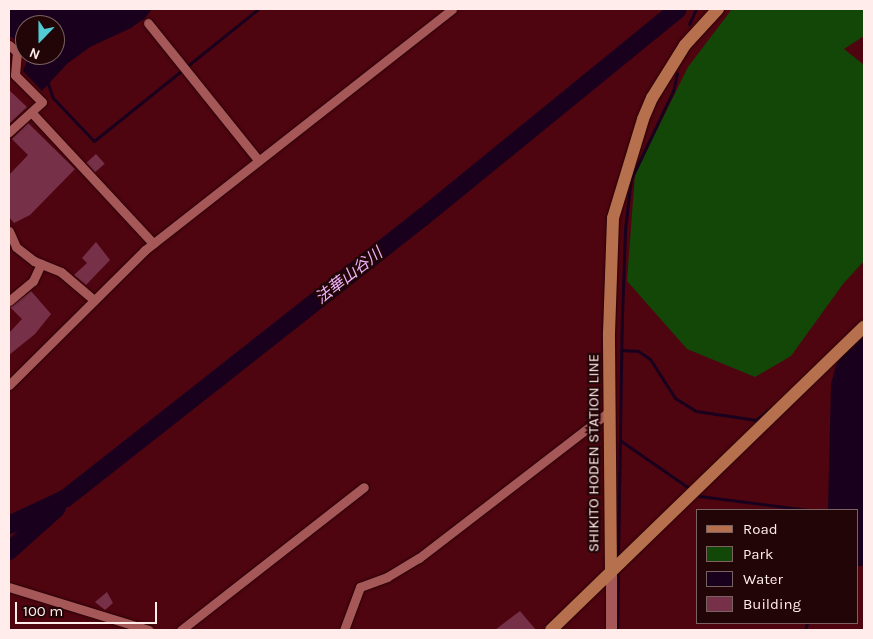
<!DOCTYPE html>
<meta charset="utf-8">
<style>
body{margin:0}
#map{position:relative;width:873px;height:639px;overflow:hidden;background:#4e0510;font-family:Karla,"Noto Sans JP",sans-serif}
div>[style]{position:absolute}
.green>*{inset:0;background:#124708}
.water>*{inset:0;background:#19011e}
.stream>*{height:3px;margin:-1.5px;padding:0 1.5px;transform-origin:1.5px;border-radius:1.5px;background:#19011e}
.river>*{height:18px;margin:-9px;padding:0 9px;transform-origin:9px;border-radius:9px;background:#19011e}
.building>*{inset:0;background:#763048;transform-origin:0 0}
.roads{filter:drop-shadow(0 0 1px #250205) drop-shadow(0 0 1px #250205)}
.minor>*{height:9px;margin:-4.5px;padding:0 4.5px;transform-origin:4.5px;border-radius:4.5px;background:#a65858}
.tertiary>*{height:11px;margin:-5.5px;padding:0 5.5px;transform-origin:5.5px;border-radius:5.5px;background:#a65858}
.secondary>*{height:12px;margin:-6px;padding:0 6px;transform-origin:6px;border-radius:6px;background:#b7704d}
span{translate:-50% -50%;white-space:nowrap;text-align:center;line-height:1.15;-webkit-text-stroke:4.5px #220506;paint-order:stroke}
.street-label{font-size:15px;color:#ffeceb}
.water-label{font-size:16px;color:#f0b3fc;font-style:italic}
.frame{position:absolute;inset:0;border:10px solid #ffeceb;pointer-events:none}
.legend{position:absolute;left:696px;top:509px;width:162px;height:115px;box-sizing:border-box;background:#220506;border:1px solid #7a6162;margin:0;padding:6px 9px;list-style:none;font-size:15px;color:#ffeceb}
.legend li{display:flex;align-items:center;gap:10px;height:25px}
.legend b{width:25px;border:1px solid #7a6162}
.north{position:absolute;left:15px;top:15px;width:50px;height:50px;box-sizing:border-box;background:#220506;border:1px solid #7a6162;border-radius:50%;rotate:202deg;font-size:14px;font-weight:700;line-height:20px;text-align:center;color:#ffeceb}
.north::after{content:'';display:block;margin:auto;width:18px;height:22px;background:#51ccd4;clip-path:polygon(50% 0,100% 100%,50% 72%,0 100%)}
.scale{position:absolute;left:15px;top:602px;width:142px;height:22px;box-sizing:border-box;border:2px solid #ffeceb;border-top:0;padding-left:6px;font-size:15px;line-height:18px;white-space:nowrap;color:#ffeceb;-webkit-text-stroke:4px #220506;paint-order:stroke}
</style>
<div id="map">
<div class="green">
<div style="clip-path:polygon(732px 9px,864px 9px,864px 36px,844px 49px,864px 65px,864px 261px,843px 284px,791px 356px,755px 377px,687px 349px,627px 281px,635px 174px,688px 67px)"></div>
</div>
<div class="water">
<div style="clip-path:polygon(9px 9px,152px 9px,145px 18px,131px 28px,90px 47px,68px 63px,42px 91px,23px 71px,29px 55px,55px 55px,55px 25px,25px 25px,25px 45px,9px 36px)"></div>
<div style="clip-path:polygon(864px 337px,864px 566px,857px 566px,857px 510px,828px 510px,831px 384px,836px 365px,844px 352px)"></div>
</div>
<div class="stream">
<div style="left:689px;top:24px;width:17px;rotate:-65deg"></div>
<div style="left:47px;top:81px;width:18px;rotate:71deg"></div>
<div style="left:53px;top:98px;width:59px;rotate:46.4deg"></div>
<div style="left:94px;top:141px;width:211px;rotate:-38.8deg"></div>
<div style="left:621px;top:350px;width:17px;rotate:3deg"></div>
<div style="left:638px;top:351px;width:14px;rotate:34deg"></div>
<div style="left:650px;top:359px;width:46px;rotate:57.3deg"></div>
<div style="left:675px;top:398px;width:25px;rotate:32deg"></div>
<div style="left:696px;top:411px;width:61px;rotate:8.5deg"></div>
<div style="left:756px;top:420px;width:19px;rotate:-39deg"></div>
<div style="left:621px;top:441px;width:83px;rotate:34.7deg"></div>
<div style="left:699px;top:496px;width:110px;rotate:7.3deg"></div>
<div style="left:618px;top:560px;width:244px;rotate:-89.1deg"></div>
<div style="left:622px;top:316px;width:87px;rotate:-88deg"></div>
<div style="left:625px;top:229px;width:50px;rotate:-83.2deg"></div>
<div style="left:631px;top:179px;width:98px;rotate:-64.5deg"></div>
<div style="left:673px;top:91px;width:18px;rotate:-77deg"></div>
<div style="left:617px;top:630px;width:59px;rotate:-89deg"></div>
<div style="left:805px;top:630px;width:7px;rotate:-74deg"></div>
</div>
<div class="river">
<div style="left:9px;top:525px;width:63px;rotate:-25.3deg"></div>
<div style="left:66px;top:498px;width:453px;rotate:-38.2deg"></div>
<div style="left:422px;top:218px;width:330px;rotate:-39.2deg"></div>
<div style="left:9px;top:551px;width:64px;rotate:-41.9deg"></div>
</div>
<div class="building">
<div style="clip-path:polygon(9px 90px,27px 107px,9px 124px)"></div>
<div style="clip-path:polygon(28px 123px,75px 169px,30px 215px,14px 223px,9px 217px,9px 175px,28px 155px,12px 139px)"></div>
<div style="left:96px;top:154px;width:13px;height:13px;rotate:48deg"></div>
<div style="clip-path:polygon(96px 242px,110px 260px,86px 285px,74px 275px,87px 263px,82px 258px)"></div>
<div style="clip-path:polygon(31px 291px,51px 314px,35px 334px,9px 355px,9px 333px,22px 319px,10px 307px)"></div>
<div style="clip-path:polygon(107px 592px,113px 603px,105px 610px,95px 602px)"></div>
<div style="clip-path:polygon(520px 611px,536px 630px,495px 630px)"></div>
</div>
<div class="roads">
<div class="minor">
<div style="left:148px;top:23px;width:176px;rotate:51.2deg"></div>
<div style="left:9px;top:45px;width:11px;rotate:41deg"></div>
<div style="left:17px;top:52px;width:23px;rotate:95deg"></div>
<div style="left:15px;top:75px;width:38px;rotate:45deg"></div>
<div style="left:42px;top:102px;width:45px;rotate:137.7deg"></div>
<div style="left:32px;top:113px;width:178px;rotate:47.1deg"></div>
<div style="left:9px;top:231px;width:17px;rotate:66deg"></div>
<div style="left:16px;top:247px;width:23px;rotate:38deg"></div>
<div style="left:34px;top:261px;width:29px;rotate:22deg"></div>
<div style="left:61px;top:272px;width:43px;rotate:40.3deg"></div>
<div style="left:9px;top:301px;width:31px;rotate:-40deg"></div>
<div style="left:33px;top:281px;width:19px;rotate:-65deg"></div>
<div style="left:9px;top:385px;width:192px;rotate:-44.8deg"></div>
<div style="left:145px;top:250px;width:390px;rotate:-38.1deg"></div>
<div style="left:9px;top:587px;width:146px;rotate:17.1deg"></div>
<div style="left:181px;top:630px;width:232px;rotate:-38deg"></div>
<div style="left:344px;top:630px;width:46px;rotate:-69.6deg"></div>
<div style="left:360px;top:587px;width:29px;rotate:-20deg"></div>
<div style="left:387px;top:577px;width:37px;rotate:-31deg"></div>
<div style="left:419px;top:558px;width:241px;rotate:-37.6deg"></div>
</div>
<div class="tertiary">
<div style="left:611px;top:572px;width:58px;rotate:90deg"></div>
</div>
<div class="secondary">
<div style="left:611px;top:572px;width:239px;rotate:-90.5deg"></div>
<div style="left:609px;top:333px;width:115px;rotate:-88deg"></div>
<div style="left:613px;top:218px;width:103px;rotate:-73.1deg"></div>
<div style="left:643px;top:119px;width:23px;rotate:-67deg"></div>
<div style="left:652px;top:98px;width:62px;rotate:-58.1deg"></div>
<div style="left:685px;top:45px;width:49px;rotate:-47.5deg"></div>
<div style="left:551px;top:630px;width:436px;rotate:-44.1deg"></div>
</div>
</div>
<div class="street-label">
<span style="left:594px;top:453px;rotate:-90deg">SHIKITO HODEN STATION LINE</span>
</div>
<div class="water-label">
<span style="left:349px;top:276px;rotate:-38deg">法華山谷川</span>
</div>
<div class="frame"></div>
<ul class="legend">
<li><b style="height:6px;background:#b7704d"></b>Road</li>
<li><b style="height:14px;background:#124708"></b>Park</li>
<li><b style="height:14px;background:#19011e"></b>Water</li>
<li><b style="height:14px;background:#763048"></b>Building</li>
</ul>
<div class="north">N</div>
<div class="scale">100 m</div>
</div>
